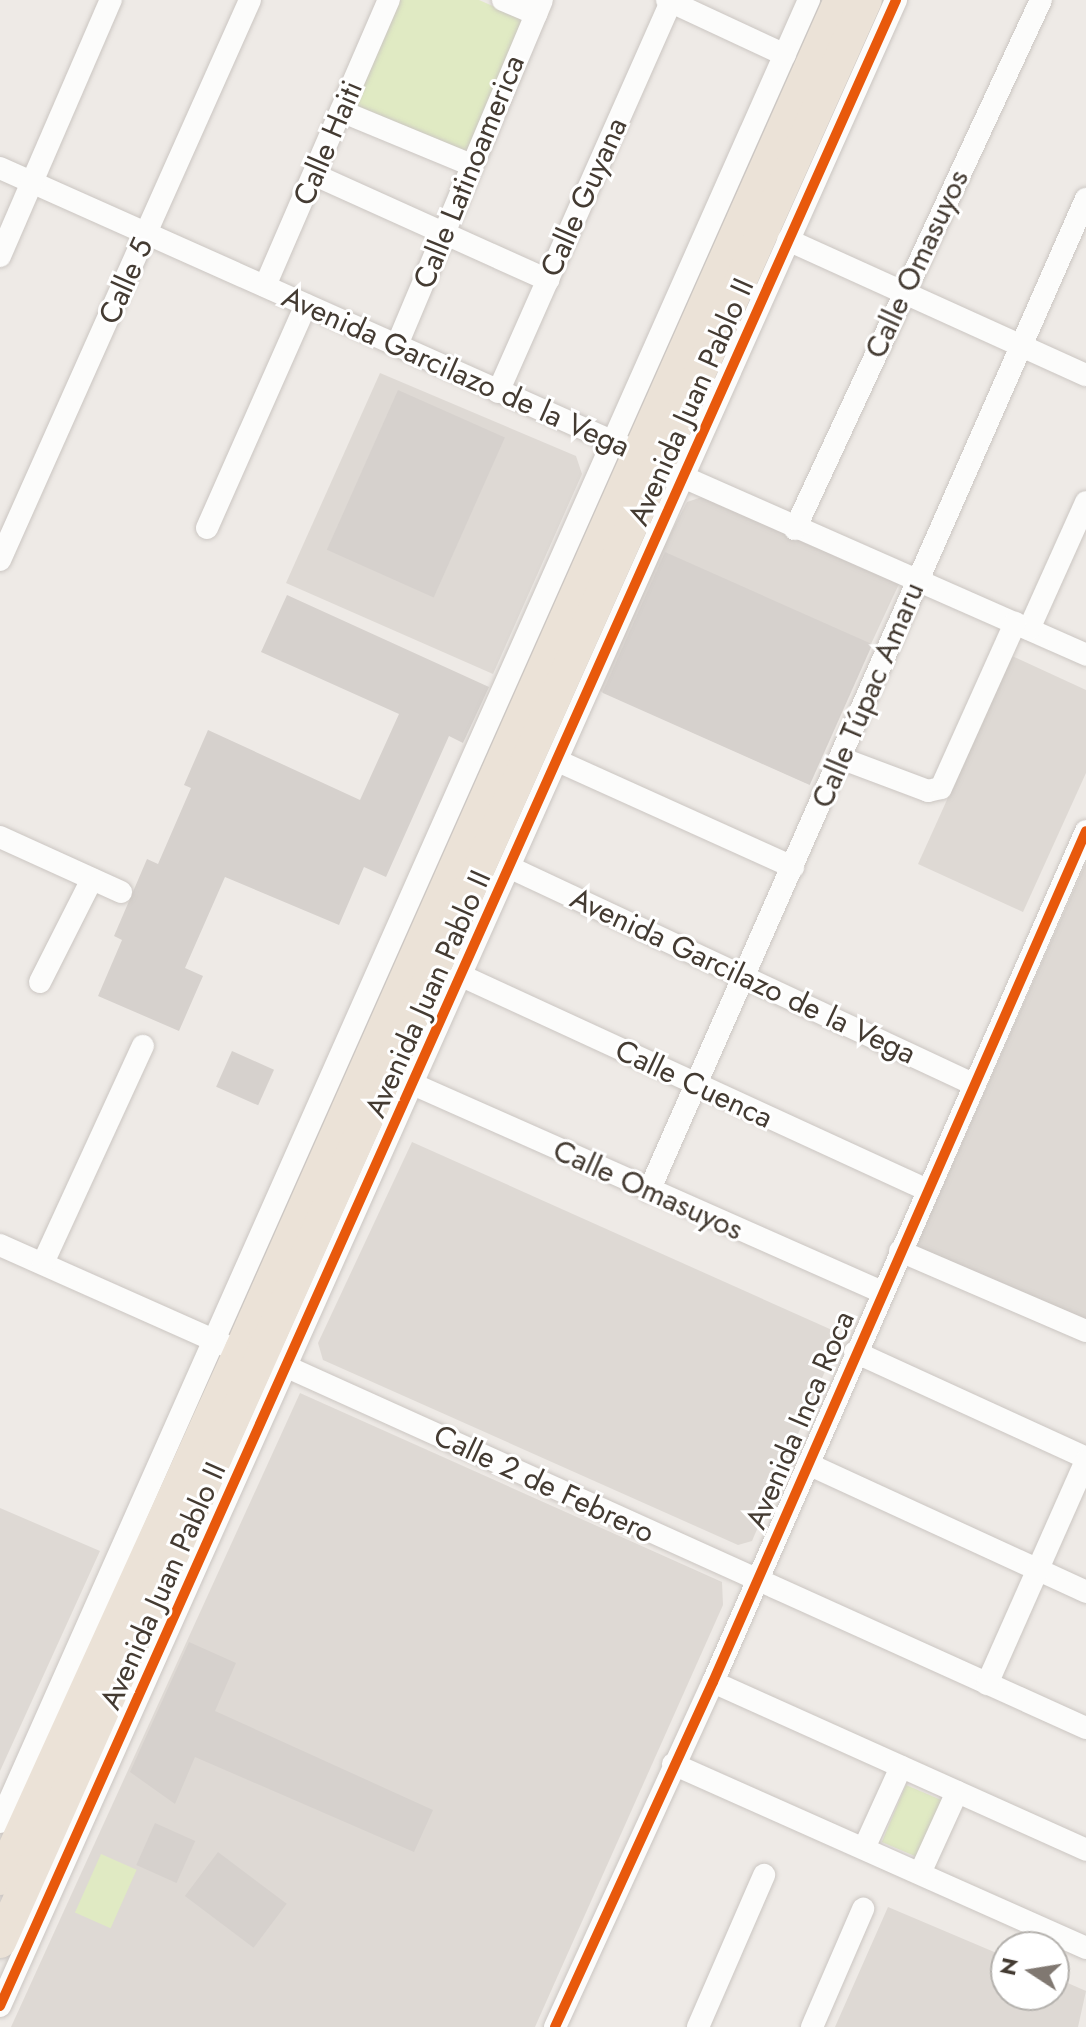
<!DOCTYPE html>
<meta charset="utf-8">
<style>
body{margin:0}
#map{position:relative;width:1086px;height:2027px;overflow:hidden;background:#eeeae6;font-family:Jost,sans-serif}
div>[style]{position:absolute}
.industrial>*{inset:0;background:#ded9d4}
.green>*{inset:0;background:#e0eac3;transform-origin:0 0}
.building>*{inset:0;background:#d6d1cd;transform-origin:0 0}
.roads{filter:drop-shadow(0 0 2px #cbc6c2) drop-shadow(0 0 2px #cbc6c2)}
.minor>*{height:22px;margin:-11px;padding:0 11px;transform-origin:11px;border-radius:11px;background:#fcfcfb}
.highway>*{height:32px;margin:-16px;padding:0 16px;transform-origin:16px;border-radius:16px;background:#ebe2d7}
.cycleway>*{height:10px;margin:-5px;padding:0 5px;transform-origin:5px;border-radius:5px;background:#e8590c}
span{translate:-50% -50%;white-space:nowrap;text-align:center;line-height:1.15;-webkit-text-stroke:6px #fff;paint-order:stroke}
.street-label{font-size:30px;color:#443b32}
.north{position:absolute;left:990px;top:1931px;width:80px;height:80px;box-sizing:border-box;background:#fff;border:2px solid #b4b1ad;border-radius:50%;rotate:282deg;font-size:22px;font-weight:700;line-height:32px;text-align:center;color:#443b32}
.north::after{content:'';display:block;margin:auto;width:28px;height:36px;background:#807871;clip-path:polygon(50% 0,100% 100%,50% 72%,0 100%)}
</style>
<div id="map">
<div class="industrial">
<div style="clip-path:polygon(380px 373px,576px 456px,582px 474px,493px 674px,286px 583px)"></div>
<div style="clip-path:polygon(702px 497px,795px 529px,899px 584px,806px 783px,600px 691px,662px 550px,687px 502px)"></div>
<div style="clip-path:polygon(1012px 656px,1086px 690px,1086px 773px,1023px 912px,918px 864px)"></div>
<div style="clip-path:polygon(1086px 863px,1086px 1326px,915px 1249px)"></div>
<div style="clip-path:polygon(412px 1142px,841px 1334px,752px 1541px,738px 1545px,323px 1360px,318px 1343px)"></div>
<div style="clip-path:polygon(300px 1393px,722px 1582px,723px 1605px,535px 2027px,11px 2027px)"></div>
<div style="clip-path:polygon(0 1508px,100px 1551px,0 1771px)"></div>
<div style="clip-path:polygon(888px 1907px,1006px 1957px,1006px 1995px,1054px 1995px,1054px 1977px,1086px 1991px,1078px 2027px,835px 2027px)"></div>
</div>
<div class="green">
<div style="clip-path:polygon(400px 0,479px 0,527px 21px,467px 155px,352px 106px)"></div>
<div style="left:906px;top:1785px;width:39px;height:62px;rotate:23deg"></div>
<div style="left:101px;top:1854px;width:39px;height:64px;rotate:24deg"></div>
</div>
<div class="building">
<div style="left:398px;top:390px;width:117px;height:175px;rotate:24deg"></div>
<div style="left:665px;top:552px;width:227px;height:154px;rotate:24deg"></div>
<div style="clip-path:polygon(287px 595px,489px 687px,463px 743px,449px 736px,386px 877px,364px 867px,339px 925px,225px 877px,185px 968px,203px 976px,179px 1031px,98px 996px,122px 940px,114px 936px,147px 859px,158px 864px,191px 788px,184px 785px,208px 730px,360px 800px,399px 714px,261px 652px)"></div>
<div style="left:232px;top:1051px;width:46px;height:39px;rotate:24deg"></div>
<div style="clip-path:polygon(189px 1642px,236px 1663px,215px 1711px,433px 1810px,414px 1852px,195px 1757px,175px 1804px,130px 1772px)"></div>
<div style="left:155px;top:1823px;width:44px;height:46px;rotate:24deg"></div>
<div style="left:218px;top:1852px;width:86px;height:55px;rotate:37deg"></div>
</div>
<div class="roads">
<div class="minor">
<div style="left:503px;top:0;width:36px;rotate:23deg"></div>
<div style="left:667px;top:0;width:130px;rotate:25deg"></div>
<div style="left:341px;top:111px;width:139px;rotate:22.5deg"></div>
<div style="left:0;top:168px;width:687px;rotate:24.06deg"></div>
<div style="left:315px;top:175px;width:256px;rotate:24.3deg"></div>
<div style="left:788px;top:240px;width:327px;rotate:24.4deg"></div>
<div style="left:0;top:256px;width:279px;rotate:-66.6deg"></div>
<div style="left:265px;top:286px;width:312px;rotate:-66.6deg"></div>
<div style="left:397px;top:345px;width:374px;rotate:-67.2deg"></div>
<div style="left:498px;top:392px;width:427px;rotate:-66.1deg"></div>
<div style="left:672px;top:472px;width:453px;rotate:23.8deg"></div>
<div style="left:207px;top:528px;width:244px;rotate:-66.1deg"></div>
<div style="left:795px;top:529px;width:583px;rotate:-65.06deg"></div>
<div style="left:0;top:560px;width:613px;rotate:-65.94deg"></div>
<div style="left:1029px;top:629px;width:139px;rotate:-65.8deg"></div>
<div style="left:843px;top:759px;width:91px;rotate:20.6deg"></div>
<div style="left:928px;top:791px;width:13px;rotate:-13deg"></div>
<div style="left:941px;top:788px;width:181px;rotate:-65.8deg"></div>
<div style="left:558px;top:761px;width:258px;rotate:24.3deg"></div>
<div style="left:0;top:837px;width:133px;rotate:24.4deg"></div>
<div style="left:511px;top:868px;width:512px;rotate:25.06deg"></div>
<div style="left:462px;top:976px;width:512px;rotate:24.71deg"></div>
<div style="left:40px;top:982px;width:115px;rotate:-63.2deg"></div>
<div style="left:415px;top:1085px;width:511px;rotate:23.91deg"></div>
<div style="left:649px;top:1191px;width:1084px;rotate:-66.23deg"></div>
<div style="left:0;top:1245px;width:248px;rotate:24deg"></div>
<div style="left:900px;top:1251px;width:202px;rotate:23.3deg"></div>
<div style="left:43px;top:1263px;width:239px;rotate:-65.3deg"></div>
<div style="left:855px;top:1352px;width:254px;rotate:24.6deg"></div>
<div style="left:274px;top:1361px;width:891px;rotate:24.32deg"></div>
<div style="left:808px;top:1464px;width:306px;rotate:24.7deg"></div>
<div style="left:713px;top:1682px;width:409px;rotate:24.2deg"></div>
<div style="left:987px;top:1684px;width:244px;rotate:-66.1deg"></div>
<div style="left:673px;top:1764px;width:452px;rotate:24deg"></div>
<div style="left:0;top:1822px;width:1994px;rotate:-66.06deg"></div>
<div style="left:865px;top:1846px;width:87px;rotate:-65.5deg"></div>
<div style="left:921px;top:1871px;width:87px;rotate:-65.5deg"></div>
<div style="left:0;top:2006px;width:2197px;rotate:-65.93deg"></div>
<div style="left:555px;top:2027px;width:379px;rotate:-65.4deg"></div>
<div style="left:713px;top:1682px;width:929px;rotate:-66.33deg"></div>
<div style="left:698px;top:2027px;width:166px;rotate:-66.5deg"></div>
<div style="left:812px;top:2027px;width:129px;rotate:-66.6deg"></div>
</div>
<div class="highway">
<div style="left:0;top:1879px;width:582px;rotate:-65.55deg"></div>
<div style="left:241px;top:1349px;width:1476px;rotate:-66.06deg"></div>
<div style="left:0;top:1942px;width:2126px;rotate:-65.97deg"></div>
</div>
</div>
<div class="cycleway">
<div style="left:0;top:2006px;width:2197px;rotate:-65.93deg"></div>
<div style="left:555px;top:2027px;width:379px;rotate:-65.4deg"></div>
<div style="left:713px;top:1682px;width:929px;rotate:-66.33deg"></div>
</div>
<div class="street-label">
<span style="left:328px;top:143px;rotate:-67deg">Calle Haiti</span>
<span style="left:469px;top:172px;rotate:-68deg">Calle Latinoamerica</span>
<span style="left:584px;top:197px;rotate:-66deg">Calle Guyana</span>
<span style="left:917px;top:264px;rotate:-65deg">Calle Omasuyos</span>
<span style="left:126px;top:281px;rotate:-66deg">Calle 5</span>
<span style="left:456px;top:372px;rotate:24deg">Avenida Garcilazo de la Vega</span>
<span style="left:691px;top:402px;rotate:-66deg">Avenida Juan Pablo II</span>
<span style="left:868px;top:695px;rotate:-67deg">Calle Túpac Amaru</span>
<span style="left:743px;top:976px;rotate:25deg">Avenida Garcilazo de la Vega</span>
<span style="left:428px;top:994px;rotate:-66deg">Avenida Juan Pablo II</span>
<span style="left:694px;top:1084px;rotate:25deg">Calle Cuenca</span>
<span style="left:648px;top:1190px;rotate:24deg">Calle Omasuyos</span>
<span style="left:800px;top:1420px;rotate:-67deg">Avenida Inca Roca</span>
<span style="left:544px;top:1484px;rotate:25deg">Calle 2 de Febrero</span>
<span style="left:163px;top:1586px;rotate:-66deg">Avenida Juan Pablo II</span>
</div>
<div class="north">N</div>
</div>
